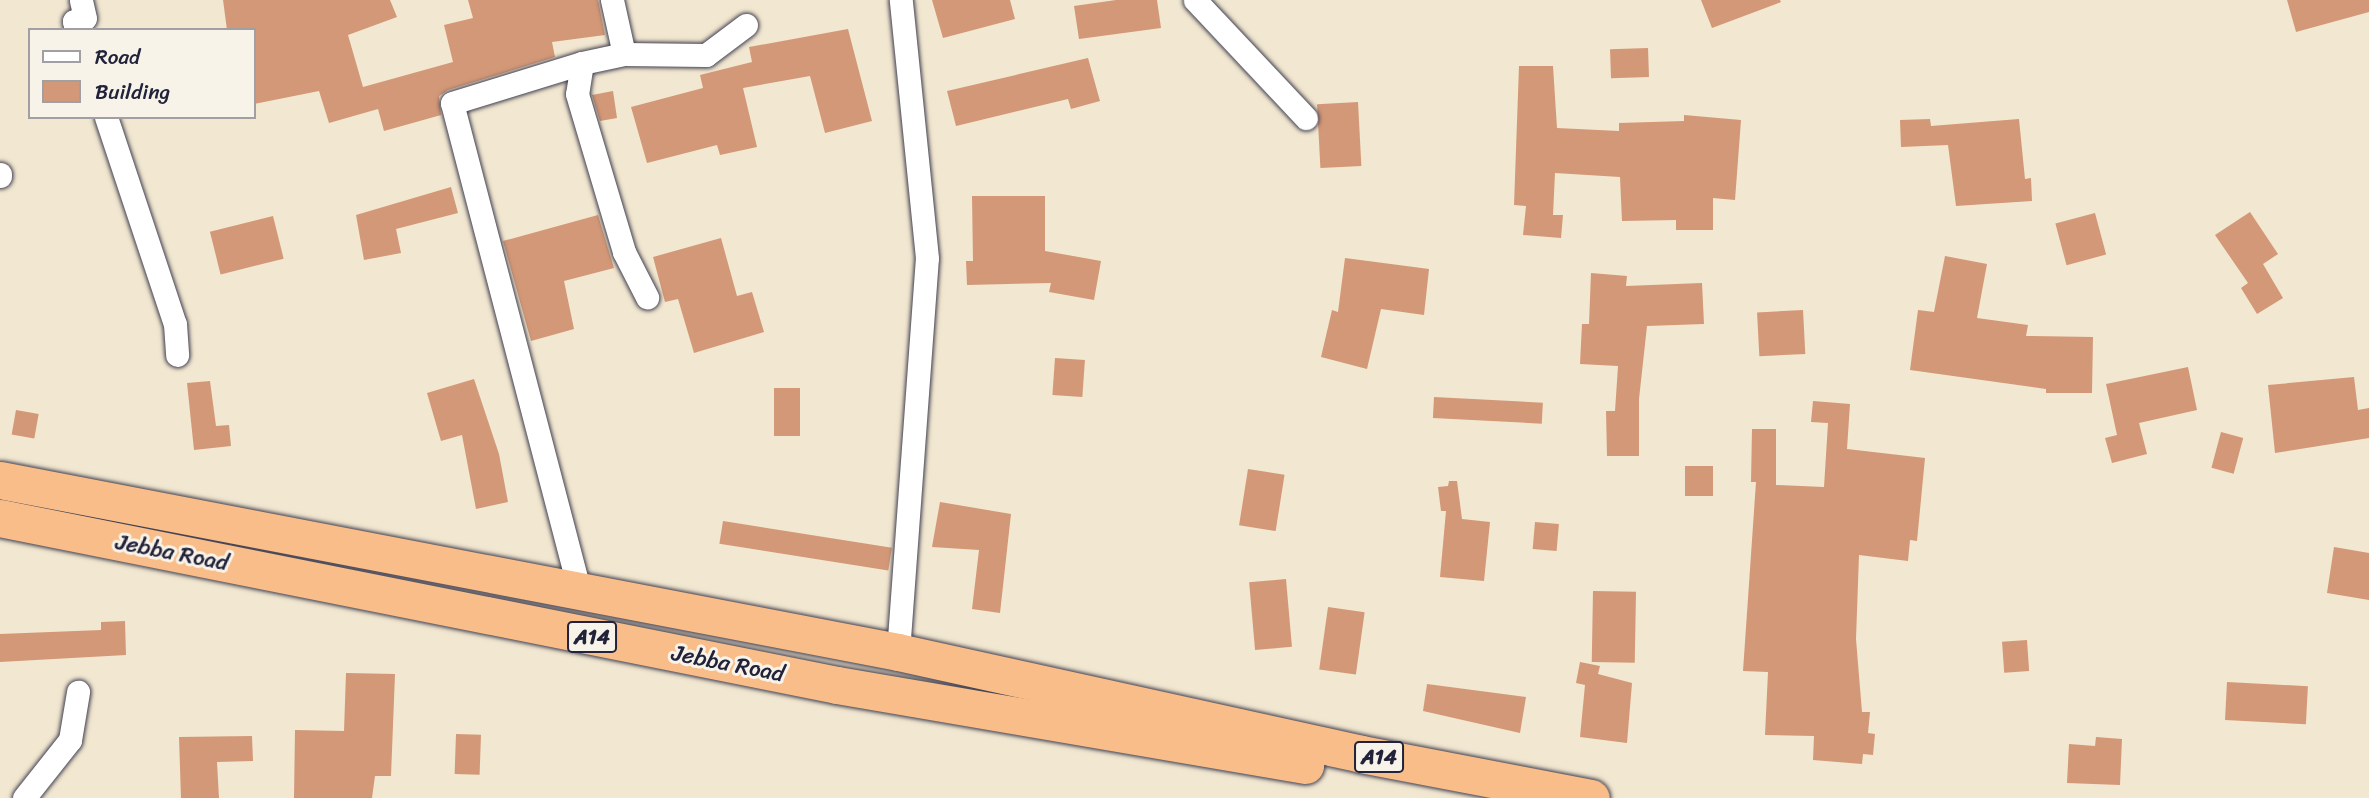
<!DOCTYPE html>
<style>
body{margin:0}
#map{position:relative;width:2369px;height:798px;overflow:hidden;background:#f2e7d0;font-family:Sriracha,sans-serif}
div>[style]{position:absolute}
.building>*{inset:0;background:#d39877;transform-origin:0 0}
.roads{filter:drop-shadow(0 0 2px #414051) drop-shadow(0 0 2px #414051)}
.minor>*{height:23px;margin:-11.5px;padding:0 11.5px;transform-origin:11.5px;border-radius:11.5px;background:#fff}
.trunk>*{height:37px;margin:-18.5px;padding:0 18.5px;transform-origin:18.5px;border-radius:18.5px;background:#f8bd89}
span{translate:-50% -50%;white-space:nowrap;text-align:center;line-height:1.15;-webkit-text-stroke:6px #f7f3e8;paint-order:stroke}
.shield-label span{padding:2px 5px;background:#f7f3e8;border:2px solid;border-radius:5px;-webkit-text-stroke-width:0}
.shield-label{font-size:21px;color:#22223b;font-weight:700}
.street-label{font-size:23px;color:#22223b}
.legend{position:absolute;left:28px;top:28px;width:228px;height:91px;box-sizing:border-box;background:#f7f3e8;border:2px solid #a29fa3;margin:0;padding:9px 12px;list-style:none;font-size:21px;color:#22223b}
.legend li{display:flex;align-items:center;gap:14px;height:35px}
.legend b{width:35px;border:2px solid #a29fa3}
</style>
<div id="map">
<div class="building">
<div style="clip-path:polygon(223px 0,390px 0,397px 17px,348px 35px,363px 87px,453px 62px,444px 25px,473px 18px,468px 0,598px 0,605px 35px,552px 42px,555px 57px,448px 90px,439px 96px,441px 115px,384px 131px,378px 109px,329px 123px,319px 91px,254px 104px,254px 30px,227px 30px)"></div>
<div style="clip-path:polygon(932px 0,1010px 0,1015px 19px,943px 38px)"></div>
<div style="clip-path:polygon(1116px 0,1157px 0,1161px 28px,1079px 39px,1074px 6px)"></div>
<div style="clip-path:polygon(1701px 0,1780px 0,1781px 2px,1712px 28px)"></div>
<div style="clip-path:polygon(2287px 0,2369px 0,2369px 12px,2296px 32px)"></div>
<div style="clip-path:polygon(848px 29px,872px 121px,825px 133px,810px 76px,743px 88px,757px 147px,720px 155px,717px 145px,647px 163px,631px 107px,703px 88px,700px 75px,752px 62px,749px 47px)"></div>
<div style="left:1648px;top:48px;width:29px;height:38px;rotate:88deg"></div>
<div style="clip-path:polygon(1088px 58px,1100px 101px,1071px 109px,1068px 99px,956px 126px,947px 91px)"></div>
<div style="clip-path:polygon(1519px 66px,1553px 66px,1557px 128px,1619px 131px,1619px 123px,1684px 121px,1684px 115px,1741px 120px,1735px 200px,1713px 198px,1713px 230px,1676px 230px,1676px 220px,1622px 221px,1620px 177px,1555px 173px,1553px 215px,1563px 215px,1561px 238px,1523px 235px,1526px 206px,1514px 205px)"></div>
<div style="clip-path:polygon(613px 91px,617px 118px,600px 121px,592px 95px)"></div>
<div style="left:1358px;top:102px;width:64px;height:41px;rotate:87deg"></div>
<div style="clip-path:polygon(1930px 119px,1931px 126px,2019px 119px,2025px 179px,2031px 178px,2032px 201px,1956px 206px,1948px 145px,1901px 147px,1900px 120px)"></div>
<div style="clip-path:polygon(451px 187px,458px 213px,396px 229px,401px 253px,364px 260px,356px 215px)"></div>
<div style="clip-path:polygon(972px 196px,1045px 196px,1045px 251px,1101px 261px,1094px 300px,1049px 292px,1051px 283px,967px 285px,966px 261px,973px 261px)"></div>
<div style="clip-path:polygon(2250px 212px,2278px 254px,2263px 264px,2283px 298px,2257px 314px,2241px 288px,2248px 283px,2215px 235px)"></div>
<div style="left:2095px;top:213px;width:43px;height:41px;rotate:75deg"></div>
<div style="clip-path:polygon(598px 215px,614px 268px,564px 281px,574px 329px,531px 341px,503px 241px)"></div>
<div style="left:273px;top:216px;width:44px;height:65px;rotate:76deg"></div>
<div style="clip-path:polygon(721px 238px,737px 296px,752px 292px,764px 332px,694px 353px,678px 299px,665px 302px,653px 257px)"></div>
<div style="clip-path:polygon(1945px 256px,1987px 264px,1977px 318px,2028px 325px,2026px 336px,2093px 337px,2092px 393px,2046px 393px,2046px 389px,1910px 370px,1918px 310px,1934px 312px)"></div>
<div style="clip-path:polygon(1345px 258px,1429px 269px,1424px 315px,1381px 309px,1367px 369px,1321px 357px,1332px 310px,1338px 312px)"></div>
<div style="clip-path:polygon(1591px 273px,1627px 276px,1626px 286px,1702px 283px,1704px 324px,1647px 326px,1639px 399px,1639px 456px,1607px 456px,1606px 411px,1615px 411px,1618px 366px,1580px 364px,1582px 324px,1589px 324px)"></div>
<div style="left:1803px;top:310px;width:44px;height:46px;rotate:87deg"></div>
<div style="left:1055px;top:358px;width:30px;height:37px;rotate:4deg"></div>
<div style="clip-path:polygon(2188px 367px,2197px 410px,2139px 423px,2147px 454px,2112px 463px,2105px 438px,2117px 435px,2106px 384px)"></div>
<div style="clip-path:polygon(2354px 377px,2358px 410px,2369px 408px,2369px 438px,2275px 453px,2268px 385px)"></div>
<div style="clip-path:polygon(474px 379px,499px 454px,508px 502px,476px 509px,462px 435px,441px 441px,427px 393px)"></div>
<div style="clip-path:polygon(210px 381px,216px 426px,229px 425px,231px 446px,194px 450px,187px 383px)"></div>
<div style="left:774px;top:388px;width:26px;height:48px"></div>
<div style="left:1434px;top:397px;width:109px;height:21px;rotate:3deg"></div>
<div style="clip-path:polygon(1813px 401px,1850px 404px,1847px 449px,1925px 458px,1917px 541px,1910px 540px,1908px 561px,1859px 555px,1856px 639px,1862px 712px,1870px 712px,1868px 733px,1875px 734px,1873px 755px,1863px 754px,1862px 764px,1813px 760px,1814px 736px,1765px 735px,1768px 672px,1743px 671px,1756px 482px,1751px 482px,1752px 429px,1776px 429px,1776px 485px,1824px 487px,1828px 423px,1811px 422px)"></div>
<div style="left:16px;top:410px;width:23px;height:25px;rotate:10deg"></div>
<div style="left:2221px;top:432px;width:23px;height:37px;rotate:15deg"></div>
<div style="left:1685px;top:466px;width:28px;height:30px"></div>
<div style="left:1248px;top:469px;width:37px;height:57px;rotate:9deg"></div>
<div style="clip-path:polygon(1449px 481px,1457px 481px,1462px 519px,1490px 522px,1484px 581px,1440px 577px,1446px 511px,1441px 511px,1438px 487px,1448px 486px)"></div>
<div style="clip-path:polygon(940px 502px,1011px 514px,1000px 613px,972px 609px,979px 550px,932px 547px)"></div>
<div style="left:723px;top:521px;width:171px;height:23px;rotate:9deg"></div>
<div style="left:1535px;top:522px;width:24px;height:27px;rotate:5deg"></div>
<div style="clip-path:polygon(2334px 547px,2369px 553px,2369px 600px,2327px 593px)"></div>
<div style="left:1286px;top:579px;width:68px;height:37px;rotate:85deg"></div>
<div style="left:1593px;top:591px;width:43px;height:71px;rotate:1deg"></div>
<div style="left:1328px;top:607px;width:37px;height:63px;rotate:8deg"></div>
<div style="clip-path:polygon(125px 621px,126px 655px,0 662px,0 634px,101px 630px,101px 622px)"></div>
<div style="left:2027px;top:640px;width:31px;height:25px;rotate:86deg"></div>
<div style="clip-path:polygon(1580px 662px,1600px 666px,1598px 674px,1632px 683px,1627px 743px,1580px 737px,1585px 685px,1576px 683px)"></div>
<div style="clip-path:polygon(346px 673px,395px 674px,391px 776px,375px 776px,372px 798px,294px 798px,295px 730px,344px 731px)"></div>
<div style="left:2227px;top:682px;width:81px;height:38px;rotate:3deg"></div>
<div style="clip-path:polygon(1427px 684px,1526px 697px,1520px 733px,1423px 711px)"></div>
<div style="left:456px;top:734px;width:25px;height:40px;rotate:2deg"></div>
<div style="clip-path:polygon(252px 736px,253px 761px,217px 762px,219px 798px,181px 798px,179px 737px)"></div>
<div style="clip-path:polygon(2096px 737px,2122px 739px,2120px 785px,2067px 783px,2069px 744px,2095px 746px)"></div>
</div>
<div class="roads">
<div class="minor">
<div style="left:612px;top:0;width:55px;rotate:77.5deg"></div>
<div style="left:624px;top:54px;width:82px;rotate:0.7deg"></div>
<div style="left:706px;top:55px;width:50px;rotate:-36.9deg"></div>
<div style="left:1195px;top:0;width:162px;rotate:46.8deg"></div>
<div style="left:76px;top:30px;width:9px;rotate:-103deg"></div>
<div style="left:74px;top:21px;width:11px;rotate:-15deg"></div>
<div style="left:85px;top:18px;width:18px;rotate:-103deg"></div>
<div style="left:624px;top:54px;width:43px;rotate:167.9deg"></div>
<div style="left:582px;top:63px;width:31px;rotate:99deg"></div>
<div style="left:577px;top:94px;width:165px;rotate:73.4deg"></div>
<div style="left:624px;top:252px;width:51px;rotate:62.9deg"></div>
<div style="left:106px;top:117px;width:218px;rotate:71.6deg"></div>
<div style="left:175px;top:324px;width:31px;rotate:86deg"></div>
<div style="left:0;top:174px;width:2px;rotate:90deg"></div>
<div style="left:580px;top:593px;width:506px;rotate:-104.64deg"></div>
<div style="left:452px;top:103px;width:136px;rotate:-17.1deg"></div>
<div style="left:898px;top:652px;width:395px;rotate:-85.8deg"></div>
<div style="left:927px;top:258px;width:259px;rotate:-95.8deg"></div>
<div style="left:24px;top:798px;width:74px;rotate:-51.6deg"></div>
<div style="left:70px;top:740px;width:49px;rotate:-80.5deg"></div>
</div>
<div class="trunk">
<div style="left:0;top:480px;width:914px;rotate:10.84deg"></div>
<div style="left:898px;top:652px;width:474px;rotate:12.4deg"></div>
<div style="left:1361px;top:754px;width:234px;rotate:10.8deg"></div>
<div style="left:0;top:518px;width:853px;rotate:11.28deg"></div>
<div style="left:837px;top:685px;width:475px;rotate:9.7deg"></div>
</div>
</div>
<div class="shield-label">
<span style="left:592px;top:637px">A14</span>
<span style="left:1379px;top:757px">A14</span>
</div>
<div class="street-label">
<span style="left:172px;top:553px;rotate:11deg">Jebba Road</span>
<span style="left:728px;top:664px;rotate:11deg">Jebba Road</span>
</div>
<ul class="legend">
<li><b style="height:9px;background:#fff"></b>Road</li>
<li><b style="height:19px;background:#d39877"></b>Building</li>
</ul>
</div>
